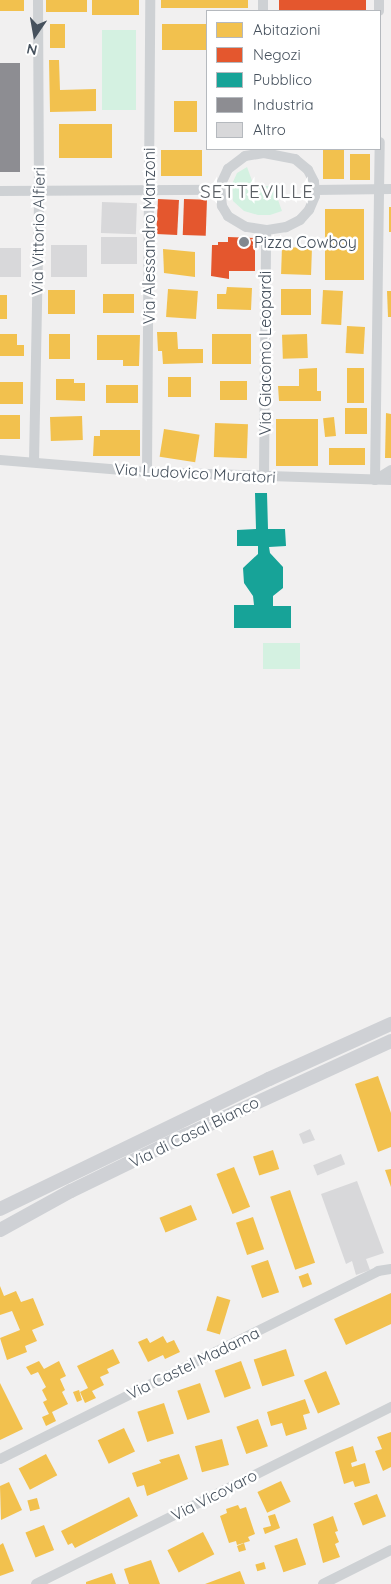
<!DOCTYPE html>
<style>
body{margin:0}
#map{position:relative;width:391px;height:1584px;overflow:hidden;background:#f1f0f0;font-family:Quicksand,sans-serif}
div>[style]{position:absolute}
.green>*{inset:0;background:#d4f1e1;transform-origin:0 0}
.homes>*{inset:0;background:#f2c14e;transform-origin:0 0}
.shops>*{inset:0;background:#e4572e;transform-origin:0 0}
.public>*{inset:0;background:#17a398}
.industry>*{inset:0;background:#8d8d92;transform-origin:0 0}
.building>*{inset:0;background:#d8d8da;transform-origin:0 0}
.minor>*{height:10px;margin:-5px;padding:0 5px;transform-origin:5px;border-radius:5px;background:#ced1d4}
.secondary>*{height:14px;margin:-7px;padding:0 7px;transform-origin:7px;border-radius:7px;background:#cfd1d5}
.dots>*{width:14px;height:14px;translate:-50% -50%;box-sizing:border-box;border:2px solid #fff;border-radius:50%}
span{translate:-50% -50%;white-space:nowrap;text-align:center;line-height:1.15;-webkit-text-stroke:5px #fff;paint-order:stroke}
.street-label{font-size:16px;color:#46515d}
.poi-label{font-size:16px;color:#46515d}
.left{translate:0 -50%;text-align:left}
.quarter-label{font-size:19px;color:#5b5f64;letter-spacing:1px}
.legend{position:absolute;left:206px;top:10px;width:175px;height:140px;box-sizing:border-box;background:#fff;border:1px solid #b5b9be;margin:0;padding:6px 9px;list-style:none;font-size:15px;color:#46515d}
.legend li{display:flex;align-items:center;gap:10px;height:25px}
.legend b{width:25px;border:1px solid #b5b9be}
.north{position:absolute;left:10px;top:10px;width:50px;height:50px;-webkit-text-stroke:4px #fff;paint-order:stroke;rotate:192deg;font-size:14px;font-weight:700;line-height:20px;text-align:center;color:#46515d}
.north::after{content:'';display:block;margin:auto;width:18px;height:22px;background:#46515d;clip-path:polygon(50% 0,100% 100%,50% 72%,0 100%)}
</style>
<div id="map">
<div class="green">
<div style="left:102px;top:30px;width:34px;height:80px"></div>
<div style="clip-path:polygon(247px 167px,254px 186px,273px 186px,282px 211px,270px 215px,258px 215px,244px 211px,233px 201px,232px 184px,237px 173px)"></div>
<div style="left:263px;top:643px;width:37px;height:26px"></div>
</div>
<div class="homes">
<div style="left:0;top:0;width:24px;height:11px"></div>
<div style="left:46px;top:0;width:41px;height:12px"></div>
<div style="left:92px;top:0;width:47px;height:15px"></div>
<div style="left:161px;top:0;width:87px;height:8px"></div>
<div style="left:50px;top:24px;width:15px;height:24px"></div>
<div style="left:162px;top:24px;width:45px;height:26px"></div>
<div style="clip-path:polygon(49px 60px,59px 60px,60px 90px,96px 89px,96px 111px,50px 112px)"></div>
<div style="left:174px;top:101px;width:23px;height:31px"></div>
<div style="left:112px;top:124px;width:34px;height:53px;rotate:90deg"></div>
<div style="left:323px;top:149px;width:21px;height:30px"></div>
<div style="left:161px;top:150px;width:41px;height:26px"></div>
<div style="left:350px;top:154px;width:20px;height:26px"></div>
<div style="left:389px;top:207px;width:2px;height:25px"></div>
<div style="left:325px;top:209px;width:39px;height:71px"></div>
<div style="left:282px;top:247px;width:30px;height:27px;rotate:2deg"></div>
<div style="clip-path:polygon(163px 249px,195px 252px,195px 277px,164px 273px)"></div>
<div style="clip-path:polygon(227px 287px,252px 288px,251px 310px,217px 309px,217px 294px,226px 294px)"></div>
<div style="left:168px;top:289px;width:30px;height:28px;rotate:4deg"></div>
<div style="left:311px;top:289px;width:26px;height:30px;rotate:90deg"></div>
<div style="left:48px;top:290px;width:27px;height:24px"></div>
<div style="left:323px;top:290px;width:20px;height:34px;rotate:3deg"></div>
<div style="clip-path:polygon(387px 291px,391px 291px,391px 317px,388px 317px)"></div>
<div style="left:103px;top:294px;width:31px;height:19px"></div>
<div style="left:0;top:295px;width:7px;height:24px"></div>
<div style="left:347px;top:326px;width:18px;height:27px;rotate:3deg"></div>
<div style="clip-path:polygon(157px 332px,177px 332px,178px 349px,203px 349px,203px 363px,163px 364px,162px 351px,158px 351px)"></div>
<div style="clip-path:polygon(0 334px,17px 334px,17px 345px,24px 345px,24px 356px,0 356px)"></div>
<div style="left:49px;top:334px;width:21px;height:25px"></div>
<div style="left:251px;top:334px;width:30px;height:39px;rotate:90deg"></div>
<div style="left:307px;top:334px;width:24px;height:25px;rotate:88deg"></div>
<div style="clip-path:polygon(97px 335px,140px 335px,139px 366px,123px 366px,123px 360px,97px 360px)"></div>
<div style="clip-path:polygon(317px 368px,317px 391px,321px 391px,321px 401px,279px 401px,278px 386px,299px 386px,299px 369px)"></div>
<div style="left:347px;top:368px;width:17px;height:35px"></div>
<div style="left:168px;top:377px;width:23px;height:20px"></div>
<div style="clip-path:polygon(56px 379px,74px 379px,74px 383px,85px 383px,85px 401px,56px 400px)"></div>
<div style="left:220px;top:381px;width:27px;height:19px"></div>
<div style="left:0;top:382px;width:23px;height:22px"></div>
<div style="left:106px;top:385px;width:32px;height:18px"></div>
<div style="left:345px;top:408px;width:22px;height:26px"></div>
<div style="clip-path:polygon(386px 413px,391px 414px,391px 458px,385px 458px)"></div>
<div style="left:20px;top:415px;width:24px;height:20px;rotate:90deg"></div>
<div style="left:82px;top:416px;width:24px;height:32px;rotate:88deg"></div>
<div style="left:334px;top:417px;width:19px;height:11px;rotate:84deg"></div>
<div style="left:276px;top:419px;width:42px;height:47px"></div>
<div style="left:215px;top:423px;width:33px;height:34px;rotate:2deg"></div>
<div style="left:164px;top:429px;width:36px;height:28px;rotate:9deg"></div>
<div style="clip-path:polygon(100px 430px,140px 430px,140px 456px,93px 456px,94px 436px,100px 436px)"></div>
<div style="left:329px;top:448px;width:36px;height:17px"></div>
<div style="clip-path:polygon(378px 1076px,391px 1113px,391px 1147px,378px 1152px,355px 1084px)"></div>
<div style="left:273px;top:1150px;width:20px;height:21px;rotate:72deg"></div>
<div style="left:234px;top:1167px;width:43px;height:19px;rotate:68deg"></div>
<div style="clip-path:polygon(391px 1169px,391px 1187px,385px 1170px)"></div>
<div style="left:290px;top:1190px;width:77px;height:21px;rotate:71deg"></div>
<div style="left:191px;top:1205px;width:16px;height:34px;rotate:68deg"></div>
<div style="left:253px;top:1217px;width:34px;height:18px;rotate:71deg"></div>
<div style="left:268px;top:1260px;width:34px;height:18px;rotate:71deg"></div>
<div style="left:308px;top:1273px;width:12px;height:10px;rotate:70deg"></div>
<div style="clip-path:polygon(0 1286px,4px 1296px,16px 1291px,21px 1302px,33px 1298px,44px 1325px,32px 1330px,37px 1341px,25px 1346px,27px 1352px,7px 1360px,0 1338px,20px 1330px,12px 1311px,0 1315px)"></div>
<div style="clip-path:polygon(391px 1293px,391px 1324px,346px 1345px,334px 1319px)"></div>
<div style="left:217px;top:1296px;width:14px;height:36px;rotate:17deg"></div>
<div style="clip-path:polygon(163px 1336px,167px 1343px,174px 1340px,180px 1352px,165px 1359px,163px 1355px,148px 1362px,138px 1342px,147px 1338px,150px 1343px)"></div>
<div style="clip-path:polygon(113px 1349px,120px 1363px,107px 1369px,109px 1373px,100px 1377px,104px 1385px,92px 1391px,96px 1398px,85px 1403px,80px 1392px,88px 1388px,77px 1366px)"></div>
<div style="left:286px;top:1349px;width:28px;height:34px;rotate:72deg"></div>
<div style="clip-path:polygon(39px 1361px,44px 1369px,59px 1361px,66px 1376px,60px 1379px,65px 1390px,62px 1392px,68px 1404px,52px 1412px,56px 1421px,46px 1426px,42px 1417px,49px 1414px,43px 1402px,47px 1400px,42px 1390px,46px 1387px,38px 1372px,31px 1375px,26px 1367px)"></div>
<div style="left:241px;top:1361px;width:29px;height:28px;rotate:70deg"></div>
<div style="left:326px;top:1371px;width:36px;height:24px;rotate:67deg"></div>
<div style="clip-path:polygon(0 1383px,23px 1429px,0 1440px)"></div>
<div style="left:200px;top:1383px;width:31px;height:24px;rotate:71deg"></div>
<div style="clip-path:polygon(79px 1390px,82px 1400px,77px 1402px,73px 1392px)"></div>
<div style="clip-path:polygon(305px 1399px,310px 1413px,303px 1415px,307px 1429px,286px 1436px,282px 1423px,271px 1426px,267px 1412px)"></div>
<div style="left:164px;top:1403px;width:32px;height:28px;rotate:72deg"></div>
<div style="left:258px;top:1419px;width:29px;height:23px;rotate:70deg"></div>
<div style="left:124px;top:1428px;width:26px;height:29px;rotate:65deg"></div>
<div style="clip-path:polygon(391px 1432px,391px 1467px,383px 1471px,375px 1451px,382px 1449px,377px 1437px)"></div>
<div style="left:222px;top:1439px;width:27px;height:28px;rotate:75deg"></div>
<div style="clip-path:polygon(353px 1446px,357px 1461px,351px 1463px,352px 1467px,365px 1463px,370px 1483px,355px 1487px,353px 1481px,344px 1484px,335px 1452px)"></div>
<div style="left:46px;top:1454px;width:24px;height:31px;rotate:62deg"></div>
<div style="clip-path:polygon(179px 1454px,188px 1479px,147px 1496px,144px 1485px,137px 1487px,132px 1473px,161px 1463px,159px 1460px)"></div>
<div style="left:281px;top:1481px;width:23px;height:26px;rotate:65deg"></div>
<div style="clip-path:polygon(9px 1482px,22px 1510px,1px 1520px,0 1486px)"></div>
<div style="left:377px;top:1494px;width:24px;height:25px;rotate:68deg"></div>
<div style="clip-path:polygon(129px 1497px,138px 1516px,75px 1548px,72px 1543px,68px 1545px,61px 1531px)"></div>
<div style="left:37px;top:1498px;width:11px;height:10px;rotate:75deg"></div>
<div style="clip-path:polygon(238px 1505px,240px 1509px,246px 1507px,255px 1534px,248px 1537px,250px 1541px,237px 1545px,236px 1541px,229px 1543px,220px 1516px,227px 1513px,226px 1509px)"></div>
<div style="clip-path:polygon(275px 1514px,280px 1528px,265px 1534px,263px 1528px,271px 1526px,268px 1516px)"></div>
<div style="clip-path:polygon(333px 1516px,338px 1531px,335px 1532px,339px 1542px,335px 1544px,340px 1557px,323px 1563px,313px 1524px)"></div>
<div style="left:44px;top:1525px;width:27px;height:20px;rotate:68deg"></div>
<div style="left:203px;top:1532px;width:25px;height:40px;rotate:63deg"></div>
<div style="left:297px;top:1538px;width:28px;height:24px;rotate:71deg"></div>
<div style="clip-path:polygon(3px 1543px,14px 1571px,0 1576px,0 1545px)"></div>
<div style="clip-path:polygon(244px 1543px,246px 1550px,239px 1552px,237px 1546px)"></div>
<div style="clip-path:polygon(151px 1560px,160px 1584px,129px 1584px,124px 1569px)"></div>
<div style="left:264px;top:1562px;width:7px;height:9px;rotate:74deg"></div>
<div style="clip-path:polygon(240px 1571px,245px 1584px,205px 1584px)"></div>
<div style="clip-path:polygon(112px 1573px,116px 1584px,86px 1584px,86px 1582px)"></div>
</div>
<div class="shops">
<div style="left:279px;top:0;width:87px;height:11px"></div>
<div style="left:158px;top:199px;width:21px;height:35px;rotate:3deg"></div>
<div style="left:184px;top:199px;width:23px;height:36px;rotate:2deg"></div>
<div style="clip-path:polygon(228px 237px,255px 238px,255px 271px,229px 271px,229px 279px,211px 276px,212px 245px,218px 245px,218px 242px,228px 242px)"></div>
</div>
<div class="public">
<div style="clip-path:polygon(255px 493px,267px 493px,268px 529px,285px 529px,286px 546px,269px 547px,270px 553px,283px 567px,283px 588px,273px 596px,273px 606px,291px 606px,291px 628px,234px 628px,234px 605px,254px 605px,253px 596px,244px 583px,243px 568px,258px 554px,258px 546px,237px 546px,237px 530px,256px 529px)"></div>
</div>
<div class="industry">
<div style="left:0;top:63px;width:20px;height:109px"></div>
</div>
<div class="building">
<div style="left:102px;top:202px;width:35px;height:31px;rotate:2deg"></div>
<div style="left:101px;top:237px;width:36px;height:27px"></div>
<div style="left:51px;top:245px;width:36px;height:32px"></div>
<div style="left:0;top:248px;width:21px;height:29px"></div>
<div style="clip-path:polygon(310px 1129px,315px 1140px,303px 1144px,299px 1134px)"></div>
<div style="left:341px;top:1154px;width:11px;height:30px;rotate:68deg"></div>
<div style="clip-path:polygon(357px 1181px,384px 1253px,366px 1259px,370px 1270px,356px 1275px,352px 1261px,346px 1264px,321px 1194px)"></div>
</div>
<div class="minor">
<div style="left:263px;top:0;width:11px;rotate:90deg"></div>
<div style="left:379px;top:0;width:11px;rotate:90deg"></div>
<div style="left:264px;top:153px;width:32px;rotate:11deg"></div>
<div style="left:295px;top:159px;width:17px;rotate:40deg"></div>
<div style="left:308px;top:170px;width:13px;rotate:63deg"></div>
<div style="left:314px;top:182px;width:14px;rotate:86deg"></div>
<div style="left:315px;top:196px;width:15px;rotate:113deg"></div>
<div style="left:309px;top:210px;width:13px;rotate:132deg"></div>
<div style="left:300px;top:220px;width:16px;rotate:153deg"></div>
<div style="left:286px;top:227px;width:20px;rotate:171deg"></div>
<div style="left:266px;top:230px;width:20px;rotate:-171deg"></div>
<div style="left:246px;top:227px;width:21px;rotate:-149deg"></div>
<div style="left:228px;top:216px;width:12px;rotate:-121deg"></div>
<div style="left:222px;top:206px;width:20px;rotate:-96deg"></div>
<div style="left:220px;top:186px;width:19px;rotate:-65deg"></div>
<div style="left:228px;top:169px;width:21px;rotate:-37deg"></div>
<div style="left:245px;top:156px;width:19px;rotate:-9deg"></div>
<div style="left:315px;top:190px;width:76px;rotate:-0.8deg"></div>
<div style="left:0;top:191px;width:220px;rotate:-0.3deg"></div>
<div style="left:0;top:460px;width:147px;rotate:4.7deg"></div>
<div style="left:147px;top:472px;width:244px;rotate:1.9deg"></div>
<div style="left:34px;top:462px;width:270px;rotate:-88.9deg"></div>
<div style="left:39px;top:192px;width:192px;rotate:-90.3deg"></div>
<div style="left:147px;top:472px;width:472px;rotate:-89.6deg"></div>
<div style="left:264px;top:476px;width:246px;rotate:-89.5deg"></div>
<div style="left:375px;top:480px;width:338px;rotate:-89.2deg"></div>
<div style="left:375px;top:480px;width:19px;rotate:-32deg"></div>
<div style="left:0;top:1459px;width:422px;rotate:-26.4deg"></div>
<div style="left:378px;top:1271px;width:13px;rotate:-9deg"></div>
<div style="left:36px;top:1584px;width:397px;rotate:-26.5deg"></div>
<div style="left:323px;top:1584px;width:76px;rotate:-26.6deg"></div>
</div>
<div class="secondary">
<div style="left:0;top:1209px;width:299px;rotate:-25.8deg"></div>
<div style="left:269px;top:1079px;width:134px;rotate:-24.3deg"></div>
<div style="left:0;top:1230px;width:81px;rotate:-28.8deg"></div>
<div style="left:71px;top:1191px;width:128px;rotate:-26deg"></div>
<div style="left:186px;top:1135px;width:226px;rotate:-24.6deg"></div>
</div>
<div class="dots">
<div style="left:244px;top:242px;background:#828990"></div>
</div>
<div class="street-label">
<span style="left:38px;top:231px;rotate:-89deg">Via Vittorio Alfieri</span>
<span style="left:149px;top:236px;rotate:-90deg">Via Alessandro Manzoni</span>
<span style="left:265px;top:353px;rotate:-90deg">Via Giacomo Leopardi</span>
<span style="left:195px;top:473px;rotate:3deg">Via Ludovico Muratori</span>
<span style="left:194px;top:1132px;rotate:-26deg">Via di Casal Bianco</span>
<span style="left:193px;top:1363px;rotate:-26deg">Via Castel Madama</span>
<span style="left:214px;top:1495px;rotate:-27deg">Via Vicovaro</span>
</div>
<div class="poi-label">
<span class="left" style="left:254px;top:242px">Pizza Cowboy</span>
</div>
<div class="quarter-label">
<span style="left:257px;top:192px">SETTEVILLE</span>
</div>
<ul class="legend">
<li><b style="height:14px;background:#f2c14e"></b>Abitazioni</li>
<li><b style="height:14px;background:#e4572e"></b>Negozi</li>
<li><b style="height:14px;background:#17a398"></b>Pubblico</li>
<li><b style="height:14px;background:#8d8d92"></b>Industria</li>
<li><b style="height:14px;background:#d8d8da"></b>Altro</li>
</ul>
<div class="north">N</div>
</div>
